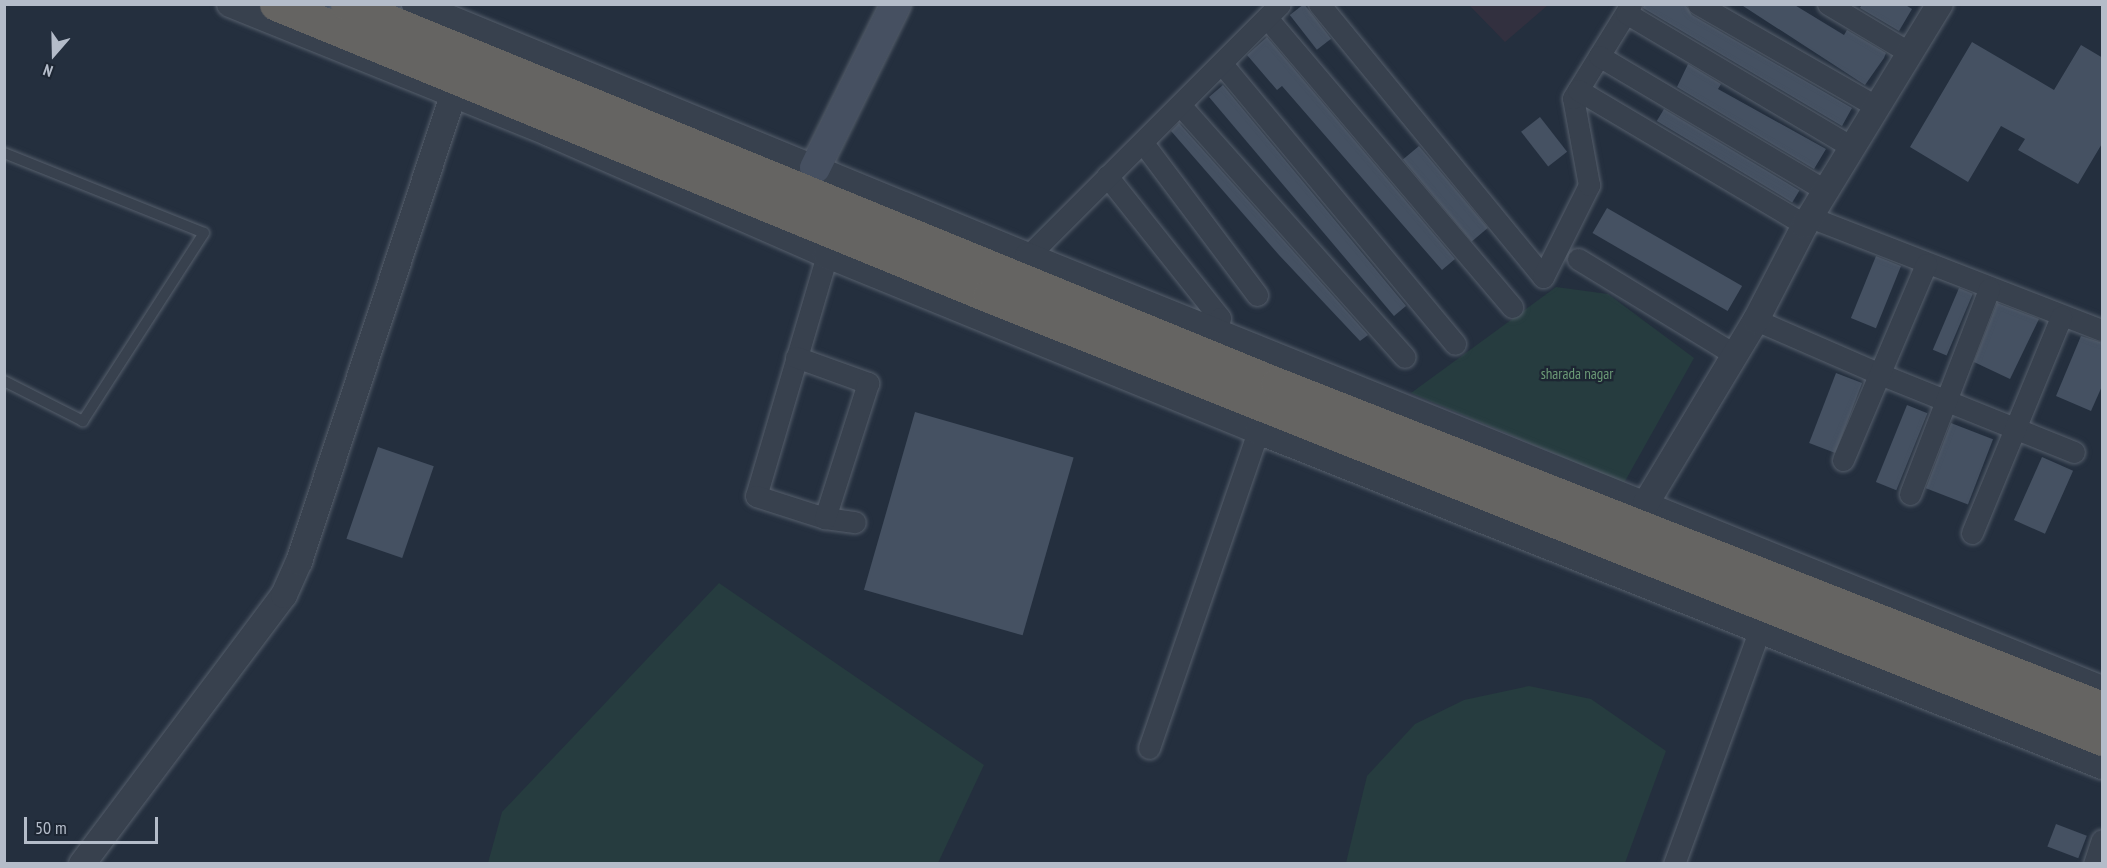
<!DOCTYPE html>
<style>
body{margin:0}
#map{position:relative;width:2107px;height:868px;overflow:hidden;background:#242f3e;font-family:"PT Sans Narrow",sans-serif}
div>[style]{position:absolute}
.medical>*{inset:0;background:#32303f}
.green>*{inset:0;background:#263c3f}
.building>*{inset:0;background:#455162;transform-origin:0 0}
.roads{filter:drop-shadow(0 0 2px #565f6c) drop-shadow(0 0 2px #565f6c)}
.service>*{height:10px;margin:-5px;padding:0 5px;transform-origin:5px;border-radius:5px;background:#38414e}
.minor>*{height:21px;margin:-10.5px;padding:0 10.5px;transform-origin:10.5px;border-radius:10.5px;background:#38414e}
.tertiary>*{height:26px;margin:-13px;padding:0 13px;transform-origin:13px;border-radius:13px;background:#38414e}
.secondary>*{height:30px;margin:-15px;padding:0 15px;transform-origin:15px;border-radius:15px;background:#465061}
.trunk>*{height:33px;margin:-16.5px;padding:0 16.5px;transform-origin:16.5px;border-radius:16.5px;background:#656462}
span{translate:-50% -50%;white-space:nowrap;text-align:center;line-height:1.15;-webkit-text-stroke:4.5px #1d2633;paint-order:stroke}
.park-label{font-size:15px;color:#6b9a76}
.frame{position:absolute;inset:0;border:6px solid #b4bcc9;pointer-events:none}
.north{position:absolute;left:24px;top:24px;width:60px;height:60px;-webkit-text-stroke:4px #1d2633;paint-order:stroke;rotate:200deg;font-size:16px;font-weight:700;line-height:24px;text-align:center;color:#b4bcc9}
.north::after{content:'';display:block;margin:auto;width:21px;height:27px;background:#b4bcc9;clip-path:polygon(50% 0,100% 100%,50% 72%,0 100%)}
.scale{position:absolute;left:24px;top:817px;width:134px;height:27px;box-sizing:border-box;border:3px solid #b4bcc9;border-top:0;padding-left:8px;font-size:18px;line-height:21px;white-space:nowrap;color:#b4bcc9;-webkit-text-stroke:4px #1d2633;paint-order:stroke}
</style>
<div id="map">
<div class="medical">
<div style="clip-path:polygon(1469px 5px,1548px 5px,1505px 42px)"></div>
</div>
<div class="green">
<div style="clip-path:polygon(1556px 287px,1608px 294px,1694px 358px,1624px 483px,1411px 393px)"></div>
<div style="clip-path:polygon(719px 583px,984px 765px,938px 863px,488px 863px,502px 812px)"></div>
<div style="clip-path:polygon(1529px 686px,1591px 699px,1666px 751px,1625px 863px,1346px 863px,1367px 776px,1415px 724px,1464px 700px)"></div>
</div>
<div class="building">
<div style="left:1304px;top:4px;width:44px;height:18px;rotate:52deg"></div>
<div style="clip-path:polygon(1644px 4px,1685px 4px,1692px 15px,1852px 108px,1842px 126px,1643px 8px)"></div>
<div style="clip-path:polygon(1740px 4px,1793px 4px,1844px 35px,1847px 30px,1886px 53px,1884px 58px,1865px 85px)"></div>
<div style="clip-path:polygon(1862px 4px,1904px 4px,1912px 9px,1899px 31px,1860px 8px)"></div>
<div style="clip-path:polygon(1267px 37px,1455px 259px,1442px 270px,1282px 86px,1277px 90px,1247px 55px)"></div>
<div style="clip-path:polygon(1972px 42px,2054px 90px,2081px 45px,2103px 58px,2103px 142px,2078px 184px,2018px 150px,2025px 139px,2001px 126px,1968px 182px,1910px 147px)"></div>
<div style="clip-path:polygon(1688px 64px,1721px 84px,1718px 89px,1826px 149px,1814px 169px,1677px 87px)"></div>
<div style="clip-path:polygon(1223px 85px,1406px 306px,1394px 316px,1209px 97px)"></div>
<div style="left:1664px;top:109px;width:158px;height:14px;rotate:31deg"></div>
<div style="left:1540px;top:117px;width:44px;height:24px;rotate:52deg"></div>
<div style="clip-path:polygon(1179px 123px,1368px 335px,1360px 341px,1279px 255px,1171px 131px)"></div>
<div style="left:1419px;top:146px;width:107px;height:21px;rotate:50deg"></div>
<div style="left:1607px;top:208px;width:156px;height:29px;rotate:30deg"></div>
<div style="left:1876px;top:256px;width:27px;height:67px;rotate:22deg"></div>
<div style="left:1959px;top:288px;width:15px;height:67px;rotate:23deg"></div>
<div style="clip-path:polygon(1997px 303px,2039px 319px,2010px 379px,1974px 362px)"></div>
<div style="clip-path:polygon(2081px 336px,2103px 343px,2103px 384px,2091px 411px,2056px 396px)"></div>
<div style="left:1836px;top:373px;width:28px;height:75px;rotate:21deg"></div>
<div style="left:1907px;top:405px;width:22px;height:83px;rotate:22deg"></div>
<div style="left:915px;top:412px;width:165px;height:185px;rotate:16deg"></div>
<div style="left:1951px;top:423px;width:45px;height:70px;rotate:21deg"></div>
<div style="left:378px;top:447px;width:59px;height:97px;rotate:19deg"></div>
<div style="left:2042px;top:457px;width:34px;height:69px;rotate:24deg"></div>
<div style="left:2056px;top:824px;width:33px;height:24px;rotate:21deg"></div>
</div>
<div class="roads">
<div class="service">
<div style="left:4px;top:153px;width:215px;rotate:21.8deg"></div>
<div style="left:204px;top:233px;width:224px;rotate:122.8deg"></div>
<div style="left:83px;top:421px;width:89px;rotate:-153.1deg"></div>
</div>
<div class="minor">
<div style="left:1319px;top:4px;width:353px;rotate:50.6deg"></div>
<div style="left:1543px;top:277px;width:103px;rotate:-63.4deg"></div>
<div style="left:1589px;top:185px;width:88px;rotate:-100.4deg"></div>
<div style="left:1573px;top:98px;width:110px;rotate:-58.3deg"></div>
<div style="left:1698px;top:4px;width:207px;rotate:29.9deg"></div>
<div style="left:1828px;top:4px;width:96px;rotate:30.9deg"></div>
<div style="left:1626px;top:13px;width:263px;rotate:30.7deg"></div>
<div style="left:1267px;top:18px;width:379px;rotate:49.7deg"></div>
<div style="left:1599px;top:56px;width:264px;rotate:30.7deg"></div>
<div style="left:1222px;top:64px;width:364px;rotate:50.2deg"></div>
<div style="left:1578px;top:90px;width:264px;rotate:30.7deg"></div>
<div style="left:1181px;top:106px;width:336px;rotate:48.3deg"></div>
<div style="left:1143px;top:143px;width:190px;rotate:53.1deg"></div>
<div style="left:1107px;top:176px;width:181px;rotate:51.5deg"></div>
<div style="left:1220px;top:318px;width:13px;rotate:108deg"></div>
<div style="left:1810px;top:217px;width:313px;rotate:21.2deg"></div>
<div style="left:827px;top:255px;width:251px;rotate:106.4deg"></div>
<div style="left:756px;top:496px;width:72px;rotate:17.7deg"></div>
<div style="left:825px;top:518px;width:30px;rotate:8deg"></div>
<div style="left:1028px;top:256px;width:356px;rotate:-45deg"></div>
<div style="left:1578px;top:259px;width:184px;rotate:31.4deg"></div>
<div style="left:1756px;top:320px;width:135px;rotate:23.5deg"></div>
<div style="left:1880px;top:374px;width:209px;rotate:21.9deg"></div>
<div style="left:796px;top:357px;width:77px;rotate:19.9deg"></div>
<div style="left:868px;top:383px;width:142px;rotate:107.7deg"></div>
<div style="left:1843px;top:460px;width:213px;rotate:-67deg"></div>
<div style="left:1910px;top:494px;width:220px;rotate:-68.9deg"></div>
<div style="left:1972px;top:533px;width:234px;rotate:-67.6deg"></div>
<div style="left:1149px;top:748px;width:350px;rotate:-71deg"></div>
<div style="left:1674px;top:864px;width:264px;rotate:-69.9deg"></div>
<div style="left:2094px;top:864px;width:25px;rotate:-72deg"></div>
</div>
<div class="tertiary">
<div style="left:230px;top:4px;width:344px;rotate:22deg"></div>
<div style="left:549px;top:133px;width:304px;rotate:23.7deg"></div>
<div style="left:827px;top:255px;width:466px;rotate:22.2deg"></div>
<div style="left:1258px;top:431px;width:908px;rotate:21.65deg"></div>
<div style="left:415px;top:4px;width:663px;rotate:22.35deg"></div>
<div style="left:1028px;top:256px;width:1158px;rotate:21.96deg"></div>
<div style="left:1646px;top:503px;width:214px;rotate:-59deg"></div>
<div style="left:1756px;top:320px;width:107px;rotate:-62.7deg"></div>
<div style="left:1805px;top:225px;width:259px;rotate:-58.6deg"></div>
<div style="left:82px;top:864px;width:336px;rotate:-53.1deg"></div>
<div style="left:284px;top:595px;width:36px;rotate:-66deg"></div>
<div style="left:299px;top:562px;width:508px;rotate:-71.74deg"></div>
</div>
<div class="secondary">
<div style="left:815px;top:168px;width:183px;rotate:-63.7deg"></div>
</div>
<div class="trunk">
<div style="left:276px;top:4px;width:770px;rotate:22.27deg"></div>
<div style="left:989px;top:296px;width:1198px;rotate:21.7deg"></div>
<div style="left:347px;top:4px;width:1005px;rotate:22.23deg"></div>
<div style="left:1277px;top:384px;width:886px;rotate:21.44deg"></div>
</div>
</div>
<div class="park-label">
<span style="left:1577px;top:374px">sharada nagar</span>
</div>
<div class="frame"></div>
<div class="north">N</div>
<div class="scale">50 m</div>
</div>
